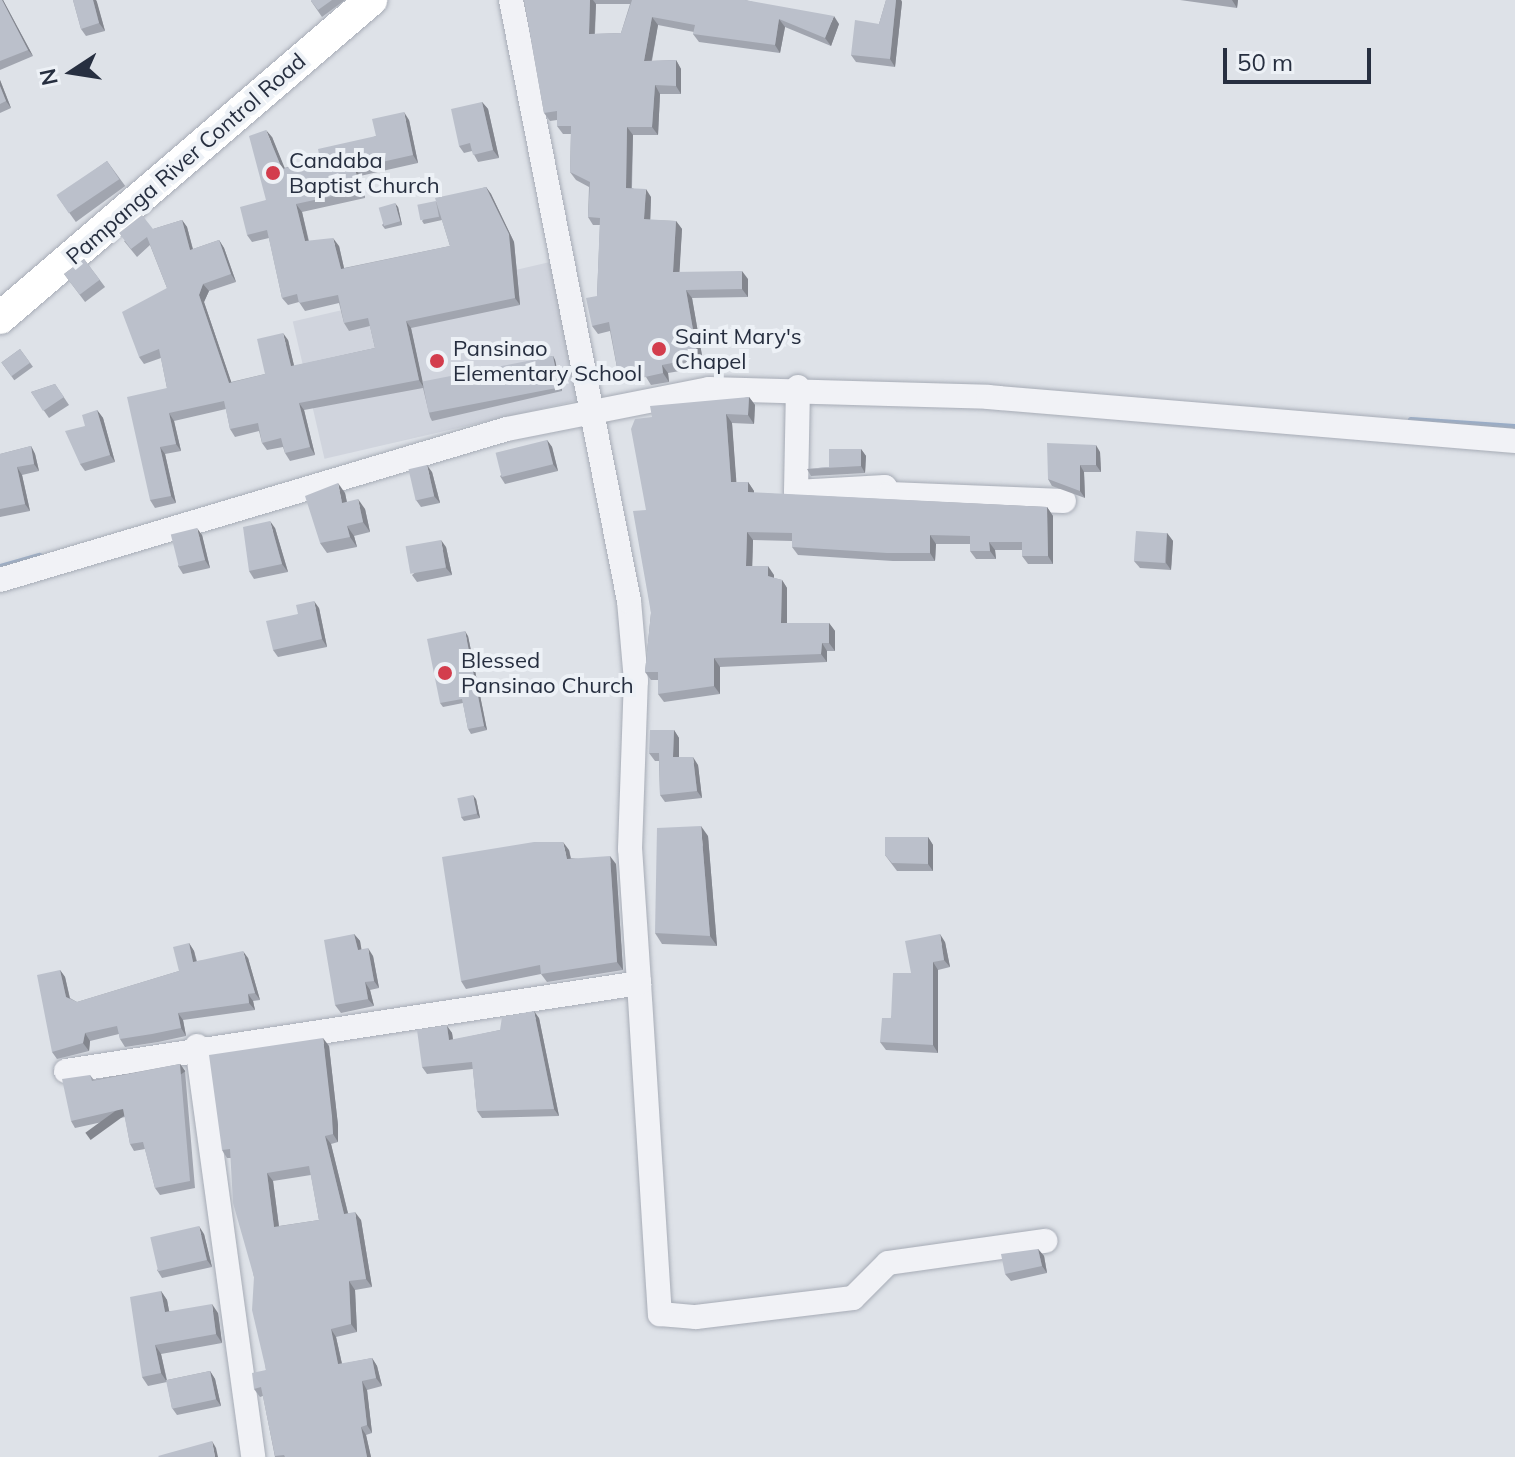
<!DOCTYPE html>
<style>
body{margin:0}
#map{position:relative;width:1515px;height:1457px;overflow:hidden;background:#dee2e8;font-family:Mulish,sans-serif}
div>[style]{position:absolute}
.built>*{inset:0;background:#d0d4dd;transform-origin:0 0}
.stream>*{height:6px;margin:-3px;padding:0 3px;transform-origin:3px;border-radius:3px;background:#97adca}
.roads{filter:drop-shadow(0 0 2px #a7acb6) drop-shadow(0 0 2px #a7acb6)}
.street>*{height:24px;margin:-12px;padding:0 12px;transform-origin:12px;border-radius:12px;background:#f1f2f6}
.secondary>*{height:32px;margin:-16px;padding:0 16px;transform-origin:16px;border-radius:16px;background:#fff}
.wall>*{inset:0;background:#a1a5af;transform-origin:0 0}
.shaded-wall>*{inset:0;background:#83868e;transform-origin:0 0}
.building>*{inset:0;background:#bbc0cb;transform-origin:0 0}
.dots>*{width:22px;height:22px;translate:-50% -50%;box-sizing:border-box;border:4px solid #edf1f6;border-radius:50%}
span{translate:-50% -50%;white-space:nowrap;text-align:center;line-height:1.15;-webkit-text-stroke:8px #edf1f6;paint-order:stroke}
.street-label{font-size:22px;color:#272f40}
.poi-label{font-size:22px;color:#272f40}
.left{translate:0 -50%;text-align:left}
.north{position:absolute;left:32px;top:32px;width:80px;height:80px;-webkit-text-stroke:6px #edf1f6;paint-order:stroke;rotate:258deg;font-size:22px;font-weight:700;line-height:32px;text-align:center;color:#272f40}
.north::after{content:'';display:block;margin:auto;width:28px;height:36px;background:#272f40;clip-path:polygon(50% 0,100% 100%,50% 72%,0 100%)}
.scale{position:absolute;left:1223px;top:48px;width:148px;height:36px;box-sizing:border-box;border:4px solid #272f40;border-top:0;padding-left:10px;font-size:24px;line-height:28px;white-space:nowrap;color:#272f40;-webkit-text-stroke:6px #edf1f6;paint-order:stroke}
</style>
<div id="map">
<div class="built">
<div style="left:550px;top:262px;width:141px;height:264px;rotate:77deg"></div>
</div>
<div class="stream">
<div style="left:1411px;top:420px;width:104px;rotate:3.9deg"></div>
<div style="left:0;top:567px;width:41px;rotate:-15.8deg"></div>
</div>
<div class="roads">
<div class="street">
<div style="left:798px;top:387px;width:105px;rotate:91.1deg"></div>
<div style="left:796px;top:492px;width:89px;rotate:-3.2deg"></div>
<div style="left:885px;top:487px;width:8px;rotate:60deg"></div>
<div style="left:889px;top:494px;width:175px;rotate:2.3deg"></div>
<div style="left:0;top:580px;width:529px;rotate:-16.59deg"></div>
<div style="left:507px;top:429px;width:206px;rotate:-11.2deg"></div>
<div style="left:709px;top:389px;width:279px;rotate:1.6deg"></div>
<div style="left:988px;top:397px;width:529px;rotate:4.77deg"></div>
<div style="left:639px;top:983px;width:332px;rotate:86.4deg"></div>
<div style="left:660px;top:1314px;width:36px;rotate:5deg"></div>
<div style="left:696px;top:1317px;width:158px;rotate:-6.9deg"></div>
<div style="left:853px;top:1298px;width:49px;rotate:-45deg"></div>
<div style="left:888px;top:1263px;width:159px;rotate:-8deg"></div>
<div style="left:197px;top:1046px;width:415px;rotate:82.2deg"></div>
<div style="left:66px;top:1071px;width:580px;rotate:-8.73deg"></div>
<div style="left:639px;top:983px;width:134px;rotate:-93.8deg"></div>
<div style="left:630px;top:849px;width:168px;rotate:-88deg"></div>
<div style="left:636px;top:681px;width:80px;rotate:-95deg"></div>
<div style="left:629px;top:601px;width:612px;rotate:-101.11deg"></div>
</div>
<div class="secondary">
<div style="left:0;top:318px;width:489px;rotate:-40.6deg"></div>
</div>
</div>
<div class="wall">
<div style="clip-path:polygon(0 0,3px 0,33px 56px,0 70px)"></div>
<div style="clip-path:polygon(73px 0,96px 0,105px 31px,86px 36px,81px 29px)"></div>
<div style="clip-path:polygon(312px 0,345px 0,322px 17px,311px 1px)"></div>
<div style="clip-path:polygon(evenodd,524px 0,745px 0,839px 24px,831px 46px,785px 27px,780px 53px,699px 42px,693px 34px,694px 32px,658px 25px,652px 61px,676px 60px,681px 69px,681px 94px,660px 94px,658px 135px,633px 135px,632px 188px,651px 197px,650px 220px,676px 221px,682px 229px,679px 272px,748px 279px,748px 297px,692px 298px,704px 367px,668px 373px,669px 382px,651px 385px,646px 377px,624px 381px,618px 373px,610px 331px,598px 334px,592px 326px,597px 296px,600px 225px,593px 225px,588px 217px,589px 187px,576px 180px,570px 172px,571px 134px,563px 134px,557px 126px,557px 120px,550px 121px,544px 113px,524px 0,596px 4px,630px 4px,621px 33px,595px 34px,596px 4px)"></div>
<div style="clip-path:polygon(886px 0,901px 0,902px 2px,895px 67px,856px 62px,851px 55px,879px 24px)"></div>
<div style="clip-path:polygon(1180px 0,1238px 0,1237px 8px)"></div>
<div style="clip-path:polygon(0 80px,11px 108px,0 113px)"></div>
<div style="clip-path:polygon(482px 102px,488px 109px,499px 158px,478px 162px,472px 151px,464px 153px,459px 146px)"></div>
<div style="clip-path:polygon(409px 120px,418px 163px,360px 176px,365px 198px,302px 212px,309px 241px,339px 246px,344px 268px,450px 246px,442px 220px,424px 224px,422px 221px,436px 202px,486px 187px,491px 194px,514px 242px,520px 305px,411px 328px,423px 385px,553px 356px,555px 360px,562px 391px,432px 421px,430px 417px,423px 388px,304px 410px,315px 455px,290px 461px,285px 453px,283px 447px,267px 450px,262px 443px,259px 431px,235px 437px,230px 429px,226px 409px,174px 421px,181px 451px,165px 454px,176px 503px,155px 508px,150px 500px,167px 388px,161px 358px,144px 364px,139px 357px,167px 288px,150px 245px,137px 257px,124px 241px,153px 229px,182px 220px,187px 227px,193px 249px,219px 240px,224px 248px,236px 282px,209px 291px,204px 302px,231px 382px,265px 374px,288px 340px,294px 366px,375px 348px,370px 326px,349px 331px,344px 323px,339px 303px,305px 311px,299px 302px,288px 305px,282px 298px,269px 238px,252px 242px,247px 235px,266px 200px,272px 137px,284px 168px,320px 159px,376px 136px)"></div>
<div style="left:107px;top:161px;width:31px;height:61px;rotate:54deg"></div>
<div style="clip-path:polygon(398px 207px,402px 225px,385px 229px,382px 225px)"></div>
<div style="left:84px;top:259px;width:35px;height:25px;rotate:53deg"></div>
<div style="left:20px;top:349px;width:22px;height:23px;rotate:54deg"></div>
<div style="clip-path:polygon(55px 384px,69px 405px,49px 418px,31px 392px)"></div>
<div style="clip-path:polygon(749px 397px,755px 405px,754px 424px,732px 423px,736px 482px,748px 482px,754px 491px,754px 493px,1047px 507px,1053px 516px,1053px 564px,1028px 564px,1022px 556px,1022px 550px,995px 550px,996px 559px,976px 559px,970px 551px,970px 544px,936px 544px,935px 561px,893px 561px,798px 555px,792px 547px,792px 541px,753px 540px,752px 566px,774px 575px,774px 578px,782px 580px,787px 588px,787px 623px,829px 623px,835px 631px,835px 651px,827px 651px,827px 662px,720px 667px,720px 694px,664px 702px,658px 694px,658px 680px,651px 680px,645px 672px,651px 613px,646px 510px,652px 417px)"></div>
<div style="clip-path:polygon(97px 410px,103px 418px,115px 462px,85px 471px,80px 464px)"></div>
<div style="clip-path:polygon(547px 440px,552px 447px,558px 471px,505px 484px,500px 476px)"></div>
<div style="clip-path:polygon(31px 446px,35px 454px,39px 471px,22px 475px,30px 511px,0 517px,0 454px)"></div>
<div style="clip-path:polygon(861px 449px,866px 456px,865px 473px,811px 476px,807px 469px,829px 467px)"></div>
<div style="clip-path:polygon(1100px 452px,1101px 472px,1084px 472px,1085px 498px,1052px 486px,1048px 479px)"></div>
<div style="clip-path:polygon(432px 472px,440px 503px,421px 507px,416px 500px)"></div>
<div style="clip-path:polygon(345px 493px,347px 502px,365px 509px,370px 532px,354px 536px,357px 547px,327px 553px,320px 543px)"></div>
<div style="clip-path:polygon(275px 528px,288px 572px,254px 579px,249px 571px)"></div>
<div style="clip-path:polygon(1167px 533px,1173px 541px,1171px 570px,1140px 568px,1134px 561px)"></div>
<div style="clip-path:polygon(202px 535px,210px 568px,183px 574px,178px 566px)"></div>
<div style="clip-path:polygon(446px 547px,452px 575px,417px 582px,412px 575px)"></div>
<div style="clip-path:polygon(319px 608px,327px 647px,278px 657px,273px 650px,298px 614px)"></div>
<div style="clip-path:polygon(468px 636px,487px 730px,471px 734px,468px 729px,463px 703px,443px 707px,440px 703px)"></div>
<div style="clip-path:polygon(674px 730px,679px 738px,679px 757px,698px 765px,702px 798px,665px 802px,660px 795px,659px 761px,655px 761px,649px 753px)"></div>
<div style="clip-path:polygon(476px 799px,480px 818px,464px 821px,461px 817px)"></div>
<div style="clip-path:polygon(708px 836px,717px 946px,662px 944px,655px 933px)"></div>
<div style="clip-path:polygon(928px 837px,933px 845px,933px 871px,897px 871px,885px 855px)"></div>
<div style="clip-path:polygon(569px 850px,571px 858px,616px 864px,623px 970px,547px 982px,541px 974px,466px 989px,461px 981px)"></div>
<div style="clip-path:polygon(354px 934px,360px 941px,361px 950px,373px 956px,379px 988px,370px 990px,374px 1006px,341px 1013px,335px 1005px)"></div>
<div style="clip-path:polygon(945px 942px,950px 967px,938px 970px,938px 1053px,886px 1050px,880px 1042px,911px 973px)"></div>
<div style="clip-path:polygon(189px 943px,194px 951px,197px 961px,248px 958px,260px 1000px,253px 1001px,255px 1010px,183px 1020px,186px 1036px,158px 1042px,125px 1047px,120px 1039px,119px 1034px,90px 1041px,89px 1051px,57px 1059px,52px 1052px,60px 970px,65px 977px,70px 998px,77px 1002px,179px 971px)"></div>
<div style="clip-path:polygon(539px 1018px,559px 1116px,482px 1118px,477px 1111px,473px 1069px,427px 1074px,422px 1067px,447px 1026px,452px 1033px,453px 1040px,500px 1030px)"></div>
<div style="clip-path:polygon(evenodd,329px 1046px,338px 1125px,338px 1142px,331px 1144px,348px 1213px,361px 1220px,372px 1287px,355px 1290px,357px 1332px,336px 1337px,342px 1364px,372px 1358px,377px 1366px,382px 1386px,367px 1390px,372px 1433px,366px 1435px,371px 1457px,275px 1457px,263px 1396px,260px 1397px,254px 1389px,266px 1370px,254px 1277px,231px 1158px,227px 1158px,222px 1150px,329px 1046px,311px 1175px,319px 1220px,279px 1226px,273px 1181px,311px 1175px)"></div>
<div style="clip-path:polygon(180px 1064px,185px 1071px,195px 1188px,160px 1195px,155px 1188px,145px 1149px,134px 1151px,130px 1144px,125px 1117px,75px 1128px,71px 1121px,90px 1075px,94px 1080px)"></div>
<div style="clip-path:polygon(204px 1234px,212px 1267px,162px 1278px,157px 1270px)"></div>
<div style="clip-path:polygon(1038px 1249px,1044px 1256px,1047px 1273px,1011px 1281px,1005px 1274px)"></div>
<div style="clip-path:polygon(161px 1291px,167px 1300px,169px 1311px,218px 1313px,222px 1343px,161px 1354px,167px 1380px,210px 1371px,215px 1379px,221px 1406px,177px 1415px,172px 1408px,167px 1382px,148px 1386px,142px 1377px)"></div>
</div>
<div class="shaded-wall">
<div style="clip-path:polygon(2px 0,3px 0,33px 56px,28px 50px)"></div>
<div style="clip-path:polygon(93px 0,96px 0,97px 2px,105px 31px,99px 23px)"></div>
<div style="clip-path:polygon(590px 0,593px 0,596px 4px,594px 43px,589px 34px)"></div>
<div style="clip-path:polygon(896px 0,901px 0,902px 2px,895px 67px,890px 59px)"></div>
<div style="clip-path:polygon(1232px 0,1238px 0,1237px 8px)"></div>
<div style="clip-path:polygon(834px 16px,839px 24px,831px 46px,825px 38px)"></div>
<div style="clip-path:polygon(652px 17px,658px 25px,650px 69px,644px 61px)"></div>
<div style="clip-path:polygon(779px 19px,785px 27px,780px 53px,775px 45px)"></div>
<div style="clip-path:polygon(676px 60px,681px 69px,681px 94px,676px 86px)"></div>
<div style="clip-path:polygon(0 80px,11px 108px,6px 101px,0 86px)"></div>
<div style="clip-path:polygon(655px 85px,660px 94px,658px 135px,652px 127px)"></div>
<div style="clip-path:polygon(482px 102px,488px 109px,499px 158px,493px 150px)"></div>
<div style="clip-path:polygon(404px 112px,409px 120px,418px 163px,413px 155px)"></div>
<div style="clip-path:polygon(627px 127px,633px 135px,631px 196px,626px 188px)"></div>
<div style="clip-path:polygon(266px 130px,272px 137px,288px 176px,282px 169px)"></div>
<div style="clip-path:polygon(355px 168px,360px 176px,365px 198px,360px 190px)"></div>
<div style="clip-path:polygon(486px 187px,491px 194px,514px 242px,520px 305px,515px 298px)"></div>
<div style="clip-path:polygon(646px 189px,651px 197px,650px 228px,644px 219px)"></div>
<div style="clip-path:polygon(395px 203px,398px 207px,402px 225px,400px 221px)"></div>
<div style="clip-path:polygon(296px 204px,302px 212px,310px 248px,305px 241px)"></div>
<div style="clip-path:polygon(182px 220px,187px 227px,195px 258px,190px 250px)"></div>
<div style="clip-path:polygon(676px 221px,682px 229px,679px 281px,673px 272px)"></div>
<div style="clip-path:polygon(333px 238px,339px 246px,346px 277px,341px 269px)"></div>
<div style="clip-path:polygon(219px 240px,224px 248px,236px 282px,231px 274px)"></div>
<div style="clip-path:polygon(742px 271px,748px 279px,748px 297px,742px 289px)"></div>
<div style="clip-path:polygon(203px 284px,209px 291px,204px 302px,234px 390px,229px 383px,199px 295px)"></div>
<div style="clip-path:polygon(686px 290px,692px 298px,704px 367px,698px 358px)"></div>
<div style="clip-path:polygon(406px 321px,411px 328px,424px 388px,419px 380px)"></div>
<div style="clip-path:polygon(283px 333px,288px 340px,296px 374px,291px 366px)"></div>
<div style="clip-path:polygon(553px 356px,555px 360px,562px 391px,559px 387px)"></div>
<div style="clip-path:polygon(662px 365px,668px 373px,669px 382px,663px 373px)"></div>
<div style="clip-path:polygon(749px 397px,755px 405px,754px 424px,748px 415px)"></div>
<div style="clip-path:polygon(299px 403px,304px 410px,315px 455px,310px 447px)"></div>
<div style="clip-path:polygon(97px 410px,103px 418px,115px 462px,110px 455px)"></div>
<div style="clip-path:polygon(169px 413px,174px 421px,181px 451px,176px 444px)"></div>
<div style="clip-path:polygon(726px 414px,732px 423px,737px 490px,731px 482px)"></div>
<div style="clip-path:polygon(547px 440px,552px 447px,558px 471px,553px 464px)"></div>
<div style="clip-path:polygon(1096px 445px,1100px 452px,1101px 472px,1096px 465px)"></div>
<div style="clip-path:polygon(31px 446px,35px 454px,39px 471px,34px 464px)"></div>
<div style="clip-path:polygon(160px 447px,165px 454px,176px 503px,171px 496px)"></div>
<div style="clip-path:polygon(861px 449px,866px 456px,865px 473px,861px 466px)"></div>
<div style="clip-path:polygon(427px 465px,432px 472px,440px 503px,434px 496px)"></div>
<div style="clip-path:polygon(1080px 465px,1084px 472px,1085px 498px,1080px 491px)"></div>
<div style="clip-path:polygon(17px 467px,22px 475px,30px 511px,25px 504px)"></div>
<div style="clip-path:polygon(748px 482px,754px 491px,754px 501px,748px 492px)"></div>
<div style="clip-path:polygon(338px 483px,345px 493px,349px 513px,342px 503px)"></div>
<div style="clip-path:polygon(358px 499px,365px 509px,370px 532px,363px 522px)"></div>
<div style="clip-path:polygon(1047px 507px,1053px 516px,1053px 564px,1048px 556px)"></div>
<div style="clip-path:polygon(270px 521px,275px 528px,288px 572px,282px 564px)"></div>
<div style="clip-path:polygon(347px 526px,354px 536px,357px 547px,350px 537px)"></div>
<div style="clip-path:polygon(197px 528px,202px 535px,210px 568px,205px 560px)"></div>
<div style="clip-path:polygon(747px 532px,753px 540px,752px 575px,746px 566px)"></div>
<div style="clip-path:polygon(1167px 533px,1173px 541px,1171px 570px,1166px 563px)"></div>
<div style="clip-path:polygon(930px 535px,936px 544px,935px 561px,930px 553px)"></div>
<div style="clip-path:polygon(441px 540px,446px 547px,452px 575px,446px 568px)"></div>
<div style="clip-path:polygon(989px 542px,995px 550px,996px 559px,990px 551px)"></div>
<div style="clip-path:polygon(768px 566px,774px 575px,774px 585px,768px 576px)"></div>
<div style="clip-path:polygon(782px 580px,787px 588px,787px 631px,781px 623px)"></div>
<div style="clip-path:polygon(314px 601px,319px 608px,327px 647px,322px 639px)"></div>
<div style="clip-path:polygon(829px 623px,835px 631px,835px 651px,829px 643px)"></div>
<div style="clip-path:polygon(465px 631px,468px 636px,487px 730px,484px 726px)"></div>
<div style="clip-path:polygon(822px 643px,827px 651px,827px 662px,821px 654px)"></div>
<div style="clip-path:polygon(714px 658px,720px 667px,720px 694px,714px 686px)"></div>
<div style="clip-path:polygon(674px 730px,679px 738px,679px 765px,673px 757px)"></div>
<div style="clip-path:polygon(693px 757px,698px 765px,702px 798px,697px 791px)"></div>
<div style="clip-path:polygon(473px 795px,476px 799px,480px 818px,477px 814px)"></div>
<div style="clip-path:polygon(701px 826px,708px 836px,717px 946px,710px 936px)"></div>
<div style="clip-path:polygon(928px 837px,933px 845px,933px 871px,928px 864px)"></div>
<div style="clip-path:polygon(563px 842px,569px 850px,572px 866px,567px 859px)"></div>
<div style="clip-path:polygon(610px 856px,616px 864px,623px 970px,617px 962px)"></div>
<div style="clip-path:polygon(354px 934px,360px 941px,363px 958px,358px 950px)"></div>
<div style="clip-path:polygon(940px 934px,945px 942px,950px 967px,944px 960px)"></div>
<div style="clip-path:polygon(189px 943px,194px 951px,198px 969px,193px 962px)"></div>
<div style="clip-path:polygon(368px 948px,373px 956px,379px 988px,374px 981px)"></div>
<div style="clip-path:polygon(243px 951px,248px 958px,260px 1000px,255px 993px)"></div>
<div style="clip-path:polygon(933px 962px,938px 970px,938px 1053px,933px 1045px)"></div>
<div style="clip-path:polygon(60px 970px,65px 977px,71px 1004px,66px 997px)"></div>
<div style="clip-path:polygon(365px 982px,370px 990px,374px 1006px,368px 999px)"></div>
<div style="clip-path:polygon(248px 994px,253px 1001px,255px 1010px,249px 1003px)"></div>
<div style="clip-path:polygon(534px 1011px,539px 1018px,559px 1116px,554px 1109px)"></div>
<div style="clip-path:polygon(178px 1013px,183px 1020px,186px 1036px,181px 1028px)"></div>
<div style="clip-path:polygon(447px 1026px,452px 1033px,454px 1047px,449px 1040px)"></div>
<div style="clip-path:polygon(85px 1033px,90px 1041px,89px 1051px,83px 1043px)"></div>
<div style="clip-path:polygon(323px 1038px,329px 1046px,338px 1125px,338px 1142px,333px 1134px)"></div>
<div style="left:180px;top:1064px;width:9px;height:117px;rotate:54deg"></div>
<div style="clip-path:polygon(325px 1136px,331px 1144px,350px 1222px,344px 1214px)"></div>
<div style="clip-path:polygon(267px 1173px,273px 1181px,280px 1235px,274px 1227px)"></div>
<div style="clip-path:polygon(355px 1212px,361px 1220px,372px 1287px,366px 1279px)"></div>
<div style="clip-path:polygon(199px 1226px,204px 1234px,212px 1267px,207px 1260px)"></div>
<div style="clip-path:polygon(1038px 1249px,1044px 1256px,1047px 1273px,1042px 1266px)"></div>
<div style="clip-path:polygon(349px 1281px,355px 1290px,357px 1332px,351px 1324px)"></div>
<div style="clip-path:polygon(161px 1291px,167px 1300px,171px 1321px,165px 1312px)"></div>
<div style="clip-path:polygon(212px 1304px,218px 1313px,222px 1343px,216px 1334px)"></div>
<div style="clip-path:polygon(331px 1329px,336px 1337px,344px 1373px,338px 1364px)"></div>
<div style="clip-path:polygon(155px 1345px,161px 1354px,167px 1382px,161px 1373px)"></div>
<div style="clip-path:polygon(372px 1358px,377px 1366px,382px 1386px,376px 1378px)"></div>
<div style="clip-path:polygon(210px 1371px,215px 1379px,221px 1406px,216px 1399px)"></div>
<div style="clip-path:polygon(362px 1381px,367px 1390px,372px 1433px,367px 1425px)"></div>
<div style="clip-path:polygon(361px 1427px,366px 1435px,371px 1457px,367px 1457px)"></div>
<div style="clip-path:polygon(212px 1441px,216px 1448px,218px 1457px,215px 1457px)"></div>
</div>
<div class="building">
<div style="clip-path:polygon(0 0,2px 0,28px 50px,0 61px)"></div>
<div style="clip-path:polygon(73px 0,93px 0,99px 23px,81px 29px)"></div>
<div style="clip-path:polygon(312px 0,332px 0,318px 10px,311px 1px)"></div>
<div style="clip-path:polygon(524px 0,590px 0,589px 34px,621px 33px,632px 0,745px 0,834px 16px,825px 38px,779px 19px,775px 45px,693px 34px,695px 25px,652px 17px,644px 61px,676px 60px,676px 86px,655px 85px,652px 127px,627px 127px,626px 188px,646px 189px,644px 219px,676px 221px,673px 272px,742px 271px,742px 289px,686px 290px,698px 358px,662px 365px,663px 373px,645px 377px,644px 368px,618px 373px,609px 322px,592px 326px,586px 298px,597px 296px,600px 218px,588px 217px,590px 182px,570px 172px,571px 126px,557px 126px,557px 111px,544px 113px)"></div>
<div style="clip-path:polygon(886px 0,896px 0,890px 59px,851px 55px,855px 20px,879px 24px)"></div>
<div style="clip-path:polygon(0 86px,6px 101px,0 104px)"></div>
<div style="clip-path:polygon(482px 102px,493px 150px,473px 155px,470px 143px,459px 146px,451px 109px)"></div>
<div style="clip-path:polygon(404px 112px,413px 155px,355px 168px,360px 190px,296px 204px,305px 241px,333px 238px,341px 269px,450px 246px,435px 198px,486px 187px,509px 234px,515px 298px,406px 321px,419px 380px,299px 403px,310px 447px,285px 453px,281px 438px,262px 443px,258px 423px,230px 429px,224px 401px,169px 413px,176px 444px,160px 447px,171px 496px,150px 500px,127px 397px,167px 388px,159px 349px,139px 357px,122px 312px,167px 288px,147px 237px,131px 249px,119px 233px,142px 215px,153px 229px,182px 220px,190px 250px,219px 240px,231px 274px,203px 284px,199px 295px,229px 383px,265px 374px,257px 339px,283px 333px,291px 366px,375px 348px,368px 318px,344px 323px,338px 295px,299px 303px,297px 294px,282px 298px,267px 230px,247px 235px,240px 207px,266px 200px,249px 136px,266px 130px,282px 169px,320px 159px,318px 149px,376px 136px,372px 119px)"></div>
<div style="left:107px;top:161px;width:22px;height:61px;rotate:56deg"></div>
<div style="left:436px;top:201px;width:16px;height:19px;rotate:79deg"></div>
<div style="left:395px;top:203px;width:19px;height:17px;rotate:74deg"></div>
<div style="left:84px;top:259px;width:26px;height:25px;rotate:53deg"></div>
<div style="left:20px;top:349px;width:17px;height:23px;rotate:54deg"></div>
<div style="left:553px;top:356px;width:32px;height:133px;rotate:79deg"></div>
<div style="clip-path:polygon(55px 384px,64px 397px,43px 411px,31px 392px)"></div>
<div style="clip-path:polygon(749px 397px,748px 415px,726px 414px,731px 482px,748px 482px,748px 492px,1047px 507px,1048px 556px,1022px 556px,1022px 542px,989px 542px,990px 551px,970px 551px,970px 536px,930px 535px,930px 553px,887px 553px,792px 547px,792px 533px,747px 532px,746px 566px,768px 566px,768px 576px,782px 580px,781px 623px,829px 623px,829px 643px,822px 643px,821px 654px,714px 658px,714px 686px,658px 694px,658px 672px,645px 672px,651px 613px,633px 511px,646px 510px,631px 429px,635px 419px,652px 417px,650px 406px)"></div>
<div style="clip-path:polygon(97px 410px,110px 455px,80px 464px,65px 431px,85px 426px,82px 415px)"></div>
<div style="left:547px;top:440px;width:25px;height:53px;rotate:76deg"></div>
<div style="clip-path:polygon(1047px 443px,1096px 445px,1096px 465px,1080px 465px,1080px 491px,1048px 479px)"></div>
<div style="clip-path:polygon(31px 446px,34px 464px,17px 467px,25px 504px,0 509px,0 454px)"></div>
<div style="clip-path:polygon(829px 449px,861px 449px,861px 466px,807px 469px,829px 467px)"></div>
<div style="left:427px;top:465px;width:32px;height:19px;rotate:77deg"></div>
<div style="clip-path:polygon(338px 483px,342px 503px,358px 499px,363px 522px,347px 526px,350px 537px,320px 543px,305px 496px)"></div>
<div style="clip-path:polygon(270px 521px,282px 564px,249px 571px,243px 527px)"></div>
<div style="left:197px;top:528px;width:33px;height:27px;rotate:76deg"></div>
<div style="left:1136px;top:531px;width:31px;height:30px;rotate:4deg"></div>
<div style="left:441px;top:540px;width:28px;height:36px;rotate:80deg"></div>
<div style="clip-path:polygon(314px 601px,322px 639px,273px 650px,266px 621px,298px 614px,296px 605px)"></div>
<div style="clip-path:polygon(465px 631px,484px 726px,468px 729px,462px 699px,440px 703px,427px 639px)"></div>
<div style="clip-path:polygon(650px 730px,674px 730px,673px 757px,693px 757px,697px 791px,660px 795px,659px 753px,649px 753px)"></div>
<div style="left:473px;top:795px;width:19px;height:16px;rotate:78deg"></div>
<div style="clip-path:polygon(701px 826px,710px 936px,655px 933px,657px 828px)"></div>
<div style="clip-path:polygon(885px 837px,928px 837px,928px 864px,892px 863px,885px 855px)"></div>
<div style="clip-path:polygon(534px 842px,563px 842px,567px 859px,610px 856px,617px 962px,541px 974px,540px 965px,461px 981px,442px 857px)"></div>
<div style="clip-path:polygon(354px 934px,358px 950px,368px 948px,374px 981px,365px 982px,368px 999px,335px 1005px,324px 940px)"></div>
<div style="clip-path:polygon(940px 934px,944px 960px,933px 962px,933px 1045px,880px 1042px,882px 1018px,891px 1018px,893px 973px,911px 973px,905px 941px)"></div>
<div style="clip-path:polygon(189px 943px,193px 962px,243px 951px,255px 993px,248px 994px,249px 1003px,178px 1013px,181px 1028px,152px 1034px,120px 1039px,117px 1026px,85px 1033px,83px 1043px,52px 1052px,37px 975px,60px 970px,66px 997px,77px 1002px,179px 971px,173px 947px)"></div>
<div style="clip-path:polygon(534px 1011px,554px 1109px,477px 1111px,472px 1062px,422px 1067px,417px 1030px,447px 1026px,449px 1040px,500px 1030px,502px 1017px)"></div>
<div style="clip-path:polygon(evenodd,323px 1038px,332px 1116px,333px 1134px,325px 1136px,344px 1214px,355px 1212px,366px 1279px,349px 1281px,351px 1324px,331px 1329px,338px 1364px,372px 1358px,376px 1378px,362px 1381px,367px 1425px,361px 1427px,367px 1457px,285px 1457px,284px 1455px,275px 1456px,261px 1387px,254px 1389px,252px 1373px,266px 1370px,252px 1310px,254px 1277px,233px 1203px,230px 1149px,222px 1150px,209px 1055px,323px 1038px,309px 1166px,319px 1220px,274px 1227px,267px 1173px,309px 1166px)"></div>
<div style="clip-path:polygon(180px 1064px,190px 1181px,155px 1188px,143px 1142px,130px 1144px,123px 1109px,71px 1121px,62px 1079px,90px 1075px,92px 1081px)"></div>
<div style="left:199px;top:1226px;width:35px;height:50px;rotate:77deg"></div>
<div style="clip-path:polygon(1038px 1249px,1042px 1266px,1005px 1274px,1001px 1254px)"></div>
<div style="clip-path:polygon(161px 1291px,165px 1312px,212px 1304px,216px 1334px,155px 1345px,161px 1373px,142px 1377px,130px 1297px)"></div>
<div style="left:210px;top:1371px;width:29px;height:45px;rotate:78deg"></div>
<div style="clip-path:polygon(212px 1441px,215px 1457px,159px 1457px,158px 1456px)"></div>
</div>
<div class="dots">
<div style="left:273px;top:173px;background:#d33d4d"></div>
<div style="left:659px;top:349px;background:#d33d4d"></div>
<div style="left:437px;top:361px;background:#d33d4d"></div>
<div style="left:445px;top:673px;background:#d33d4d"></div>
</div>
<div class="street-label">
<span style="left:186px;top:159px;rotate:-41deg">Pampanga River Control Road</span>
</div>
<div class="poi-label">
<span class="left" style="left:289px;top:173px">Candaba<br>Baptist Church</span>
<span class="left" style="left:675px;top:349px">Saint Mary's<br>Chapel</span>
<span class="left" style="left:453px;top:361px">Pansinao<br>Elementary School</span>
<span class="left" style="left:461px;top:673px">Blessed<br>Pansinao Church</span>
</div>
<div class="north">N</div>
<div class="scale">50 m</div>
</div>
